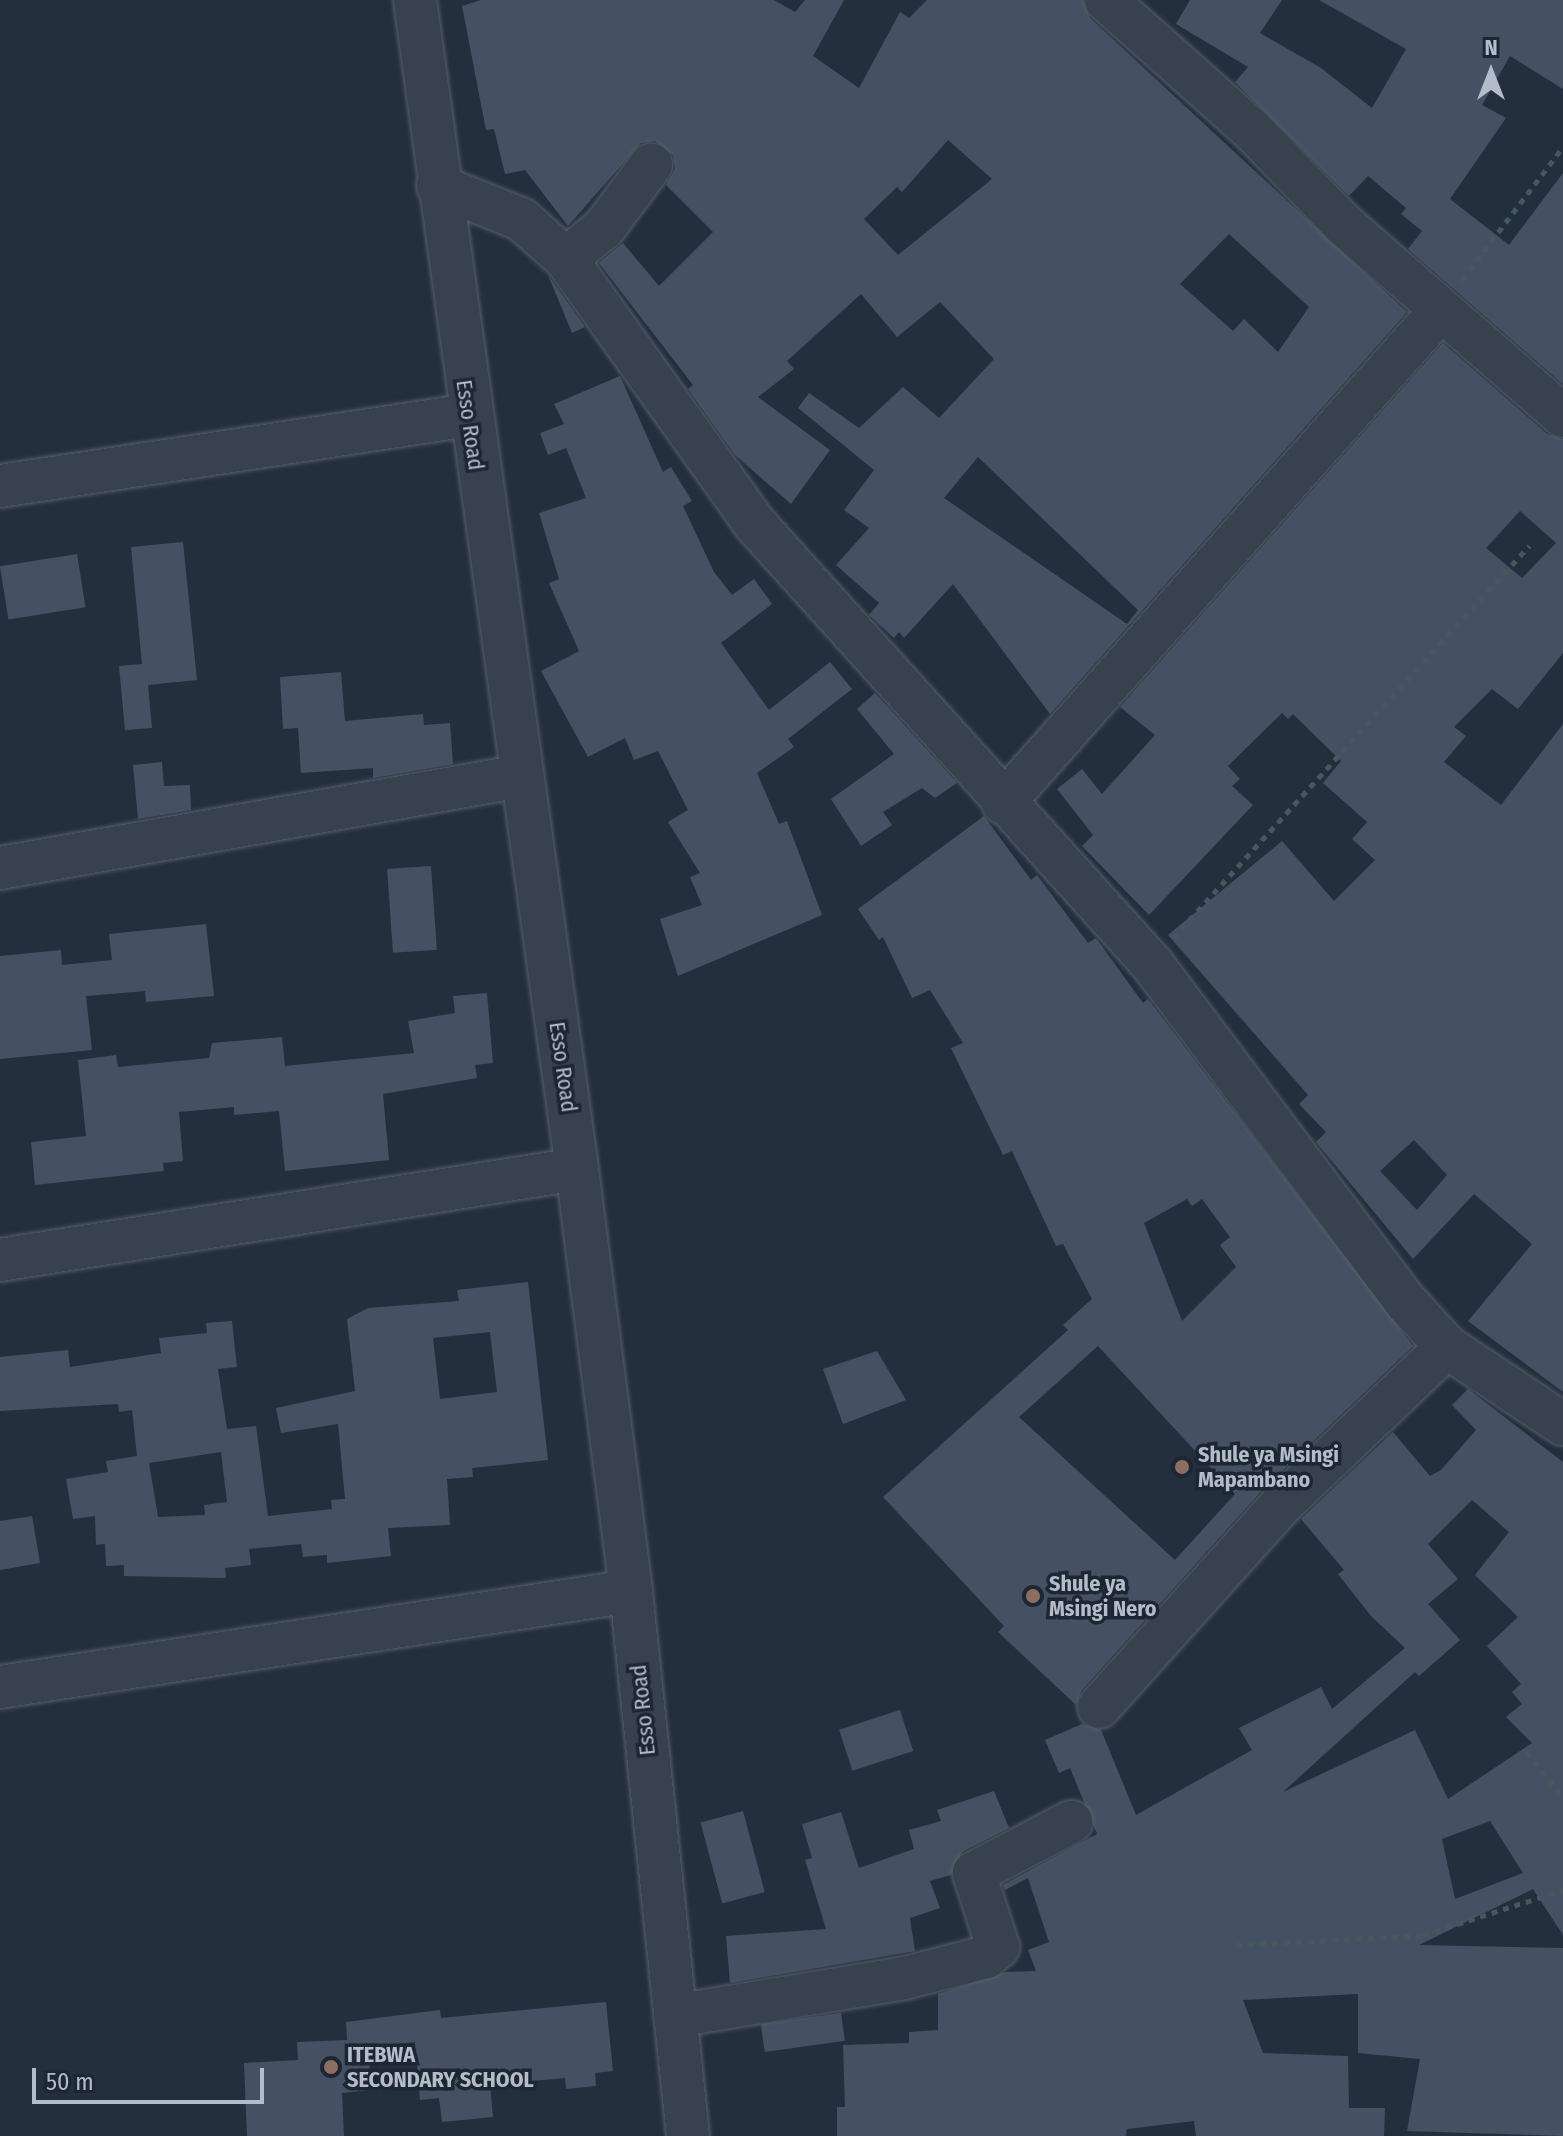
<!DOCTYPE html>
<style>
body{margin:0}
#map{position:relative;width:1563px;height:2136px;overflow:hidden;background:#242f3e;font-family:"Fira Sans Condensed",sans-serif}
div>[style]{position:absolute}
.building>*{inset:0;background:#455162;transform-origin:0 0}
.path>*{height:5px;margin-top:-2.5px;transform-origin:0;background:repeating-linear-gradient(90deg,#44595c 0 6px,transparent 0 12px)}
.roads{filter:drop-shadow(0 0 2px #565f6c) drop-shadow(0 0 2px #565f6c)}
.minor>*{height:42px;margin:-21px;padding:0 21px;transform-origin:21px;border-radius:21px;background:#38414e}
.dots>*{width:22px;height:22px;translate:-50% -50%;box-sizing:border-box;border:4px solid #1d2633;border-radius:50%}
span{translate:-50% -50%;white-space:nowrap;text-align:center;line-height:1.15;-webkit-text-stroke:7px #1d2633;paint-order:stroke}
.street-label{font-size:22px;color:#b4bcc9}
.poi-label{font-size:22px;color:#b4bcc9;font-weight:700}
.left{translate:0 -50%;text-align:left}
.north{position:absolute;left:1451px;top:32px;width:80px;height:80px;-webkit-text-stroke:6px #1d2633;paint-order:stroke;rotate:0deg;font-size:22px;font-weight:700;line-height:32px;text-align:center;color:#b4bcc9}
.north::after{content:'';display:block;margin:auto;width:28px;height:36px;background:#b4bcc9;clip-path:polygon(50% 0,100% 100%,50% 72%,0 100%)}
.scale{position:absolute;left:32px;top:2068px;width:232px;height:36px;box-sizing:border-box;border:4px solid #b4bcc9;border-top:0;padding-left:10px;font-size:24px;line-height:28px;white-space:nowrap;color:#b4bcc9;-webkit-text-stroke:6px #1d2633;paint-order:stroke}
</style>
<div id="map">
<div class="building">
<div style="clip-path:polygon(evenodd,481px 0,774px 0,795px 12px,805px 0,844px 0,813px 56px,859px 88px,900px 12px,909px 18px,927px 0,1083px 0,1090px 18px,1407px 312px,1050px 714px,953px 584px,904px 638px,899px 632px,894px 638px,869px 615px,879px 603px,836px 565px,869px 528px,844px 510px,874px 470px,798px 408px,809px 393px,859px 428px,903px 387px,939px 418px,994px 359px,940px 302px,897px 337px,861px 294px,787px 361px,794px 369px,758px 397px,830px 450px,791px 504px,735px 455px,688px 389px,693px 385px,599px 263px,623px 243px,659px 286px,713px 232px,666px 185px,675px 169px,673px 155px,655px 141px,641px 143px,568px 226px,525px 170px,505px 174px,494px 129px,486px 130px,462px 6px,481px 0,948px 140px,992px 179px,898px 255px,864px 219px,897px 187px,902px 192px,948px 140px,481px 0,1229px 234px,1309px 307px,1278px 352px,1244px 319px,1233px 331px,1180px 284px,1229px 234px,481px 0,978px 457px,1138px 610px,1127px 624px,944px 498px,978px 457px)"></div>
<div style="clip-path:polygon(1190px 0,1282px 0,1260px 33px,1321px 68px,1372px 108px,1406px 49px,1319px 0,1563px 0,1563px 89px,1510px 56px,1482px 105px,1506px 118px,1450px 199px,1509px 245px,1563px 173px,1563px 384px,1408px 249px,1422px 231px,1401px 214px,1406px 208px,1368px 176px,1349px 196px,1235px 82px,1248px 67px,1176px 24px)"></div>
<div style="clip-path:polygon(548px 275px,585px 327px,572px 333px)"></div>
<div style="clip-path:polygon(evenodd,1443px 343px,1547px 434px,1563px 439px,1563px 653px,1518px 709px,1492px 689px,1454px 727px,1466px 736px,1444px 762px,1501px 805px,1563px 724px,1563px 1392px,1468px 1321px,1532px 1244px,1474px 1194px,1413px 1259px,1316px 1142px,1326px 1132px,1299px 1104px,1308px 1095px,1168px 935px,1282px 841px,1334px 901px,1375px 860px,1352px 839px,1367px 822px,1323px 783px,1341px 761px,1293px 714px,1288px 719px,1282px 713px,1228px 766px,1240px 779px,1232px 786px,1253px 805px,1149px 915px,1082px 846px,1093px 835px,1057px 789px,1082px 769px,1102px 794px,1155px 735px,1120px 707px,1443px 343px,1520px 511px,1556px 543px,1522px 578px,1486px 548px,1520px 511px,1443px 343px,1414px 1140px,1447px 1175px,1417px 1210px,1380px 1171px,1414px 1140px)"></div>
<div style="clip-path:polygon(620px 376px,663px 472px,671px 467px,692px 501px,683px 506px,714px 572px,732px 595px,754px 579px,772px 604px,721px 643px,769px 710px,830px 662px,852px 689px,788px 739px,794px 747px,757px 773px,779px 824px,787px 821px,822px 915px,678px 976px,660px 919px,702px 905px,690px 877px,700px 873px,668px 822px,688px 810px,658px 751px,634px 760px,625px 738px,588px 757px,541px 671px,579px 651px,549px 583px,559px 579px,539px 513px,586px 498px,566px 448px,548px 455px,540px 433px,564px 424px,554px 404px)"></div>
<div style="clip-path:polygon(183px 542px,197px 680px,148px 685px,152px 728px,125px 730px,119px 666px,142px 664px,131px 547px)"></div>
<div style="left:77px;top:554px;width:54px;height:78px;rotate:81deg"></div>
<div style="clip-path:polygon(341px 672px,345px 721px,423px 714px,424px 725px,450px 723px,453px 764px,373px 778px,373px 768px,301px 773px,298px 728px,283px 729px,280px 677px)"></div>
<div style="clip-path:polygon(875px 693px,957px 783px,935px 798px,922px 788px,883px 812px,892px 825px,861px 846px,831px 799px,894px 754px,857px 709px)"></div>
<div style="clip-path:polygon(162px 762px,164px 786px,190px 785px,191px 810px,138px 819px,133px 765px)"></div>
<div style="clip-path:polygon(evenodd,984px 816px,1031px 880px,1037px 875px,1088px 943px,1096px 938px,1143px 1003px,1148px 999px,1413px 1346px,1264px 1488px,1081px 1691px,1076px 1705px,998px 1632px,1004px 1626px,883px 1497px,1068px 1330px,1063px 1325px,1092px 1299px,1063px 1244px,1056px 1246px,1012px 1151px,1003px 1155px,951px 1048px,963px 1043px,930px 990px,912px 998px,883px 937px,879px 940px,858px 909px,984px 816px,1187px 1199px,1192px 1206px,1202px 1199px,1230px 1237px,1220px 1245px,1236px 1267px,1182px 1321px,1144px 1223px,1187px 1199px,984px 816px,1098px 1346px,1235px 1494px,1175px 1560px,1019px 1417px,1098px 1346px)"></div>
<div style="left:431px;top:866px;width:84px;height:44px;rotate:86deg"></div>
<div style="clip-path:polygon(206px 924px,214px 996px,146px 1002px,145px 991px,86px 996px,92px 1050px,0 1059px,0 956px,61px 950px,62px 965px,112px 960px,109px 934px)"></div>
<div style="clip-path:polygon(487px 993px,493px 1063px,475px 1065px,477px 1078px,383px 1094px,389px 1160px,285px 1171px,279px 1111px,234px 1115px,234px 1107px,179px 1112px,183px 1161px,163px 1163px,164px 1171px,35px 1185px,31px 1142px,86px 1136px,78px 1060px,116px 1055px,118px 1067px,209px 1058px,212px 1043px,282px 1037px,285px 1066px,414px 1053px,408px 1021px,455px 1013px,453px 996px)"></div>
<div style="clip-path:polygon(evenodd,528px 1282px,548px 1460px,472px 1468px,473px 1477px,447px 1479px,450px 1525px,388px 1528px,391px 1556px,327px 1563px,327px 1555px,303px 1557px,301px 1544px,249px 1549px,251px 1565px,225px 1568px,226px 1578px,124px 1576px,124px 1565px,106px 1566px,105px 1544px,96px 1545px,95px 1516px,73px 1519px,66px 1479px,108px 1472px,106px 1461px,137px 1456px,132px 1410px,119px 1412px,118px 1404px,0 1411px,0 1357px,68px 1350px,70px 1367px,161px 1353px,159px 1338px,207px 1333px,206px 1323px,232px 1321px,237px 1367px,218px 1369px,227px 1429px,256px 1426px,268px 1516px,332px 1509px,331px 1500px,345px 1499px,338px 1424px,281px 1433px,276px 1408px,355px 1391px,347px 1319px,368px 1308px,459px 1301px,457px 1290px,528px 1282px,490px 1332px,497px 1392px,440px 1399px,433px 1338px,490px 1332px,528px 1282px,221px 1452px,227px 1502px,204px 1505px,205px 1515px,158px 1517px,149px 1463px,221px 1452px)"></div>
<div style="clip-path:polygon(877px 1351px,906px 1400px,843px 1424px,823px 1369px)"></div>
<div style="clip-path:polygon(evenodd,1468px 1389px,1563px 1462px,1563px 1935px,1533px 1889px,1419px 1945px,1563px 1948px,1563px 2136px,1407px 2131px,1420px 2059px,1358px 2053px,1358px 1994px,1243px 2000px,1263px 2053px,1348px 2056px,1349px 2108px,1385px 2108px,1384px 2136px,1196px 2136px,1194px 2121px,1127px 2129px,1126px 2136px,837px 2136px,837px 2107px,845px 2107px,843px 2045px,909px 2043px,909px 2032px,938px 2030px,938px 1994px,1006px 1972px,1036px 1971px,1028px 1950px,1049px 1942px,1028px 1878px,1005px 1890px,1003px 1885px,1097px 1834px,1070px 1768px,1059px 1773px,1045px 1740px,1082px 1724px,1101px 1730px,1136px 1815px,1252px 1750px,1239px 1728px,1321px 1687px,1332px 1709px,1405px 1648px,1371px 1616px,1338px 1574px,1344px 1570px,1301px 1519px,1393px 1432px,1430px 1476px,1441px 1470px,1476px 1430px,1452px 1405px,1468px 1389px,1472px 1500px,1509px 1532px,1475px 1575px,1518px 1617px,1487px 1646px,1521px 1684px,1512px 1692px,1522px 1704px,1506px 1717px,1532px 1743px,1448px 1799px,1415px 1730px,1283px 1792px,1415px 1672px,1419px 1676px,1460px 1640px,1428px 1604px,1458px 1579px,1428px 1544px,1472px 1500px,1468px 1389px,1490px 1821px,1523px 1873px,1455px 1899px,1442px 1839px,1490px 1821px)"></div>
<div style="clip-path:polygon(32px 1516px,40px 1563px,0 1570px,0 1521px)"></div>
<div style="left:900px;top:1710px;width:43px;height:64px;rotate:72deg"></div>
<div style="clip-path:polygon(994px 1791px,1009px 1828px,962px 1852px,951px 1875px,930px 1881px,940px 1908px,910px 1918px,915px 1951px,730px 1983px,726px 1936px,826px 1929px,805px 1860px,812px 1858px,802px 1824px,841px 1812px,859px 1868px,914px 1849px,909px 1830px,941px 1821px,937px 1810px)"></div>
<div style="left:743px;top:1811px;width:84px;height:44px;rotate:75deg"></div>
<div style="clip-path:polygon(606px 2002px,613px 2071px,595px 2073px,596px 2086px,566px 2089px,565px 2078px,490px 2085px,493px 2117px,442px 2122px,439px 2098px,420px 2100px,415px 2042px,368px 2047px,372px 2090px,342px 2093px,344px 2136px,247px 2136px,244px 2063px,298px 2060px,297px 2042px,347px 2040px,346px 2022px,440px 2010px,441px 2018px)"></div>
<div style="left:841px;top:2013px;width:28px;height:81px;rotate:82deg"></div>
</div>
<div class="path">
<div style="left:1462px;top:280px;width:167px;rotate:-52.8deg"></div>
<div style="left:1173px;top:938px;width:530px;rotate:-47.76deg"></div>
<div style="left:1526px;top:1752px;width:58px;rotate:50.6deg"></div>
<div style="left:1236px;top:1945px;width:187px;rotate:-3.1deg"></div>
<div style="left:1423px;top:1935px;width:147px;rotate:-17.8deg"></div>
</div>
<div class="roads">
<div class="minor">
<div style="left:415px;top:0;width:1180px;rotate:82.11deg"></div>
<div style="left:577px;top:1169px;width:425px;rotate:82.7deg"></div>
<div style="left:631px;top:1591px;width:548px;rotate:84.03deg"></div>
<div style="left:1106px;top:0;width:195px;rotate:41.7deg"></div>
<div style="left:1252px;top:130px;width:131px;rotate:45.9deg"></div>
<div style="left:1343px;top:224px;width:292px;rotate:41.1deg"></div>
<div style="left:438px;top:186px;width:89px;rotate:21.7deg"></div>
<div style="left:521px;top:219px;width:60px;rotate:41.6deg"></div>
<div style="left:566px;top:259px;width:325px;rotate:54.5deg"></div>
<div style="left:755px;top:524px;width:593px;rotate:47.94deg"></div>
<div style="left:1152px;top:964px;width:423px;rotate:53.1deg"></div>
<div style="left:1406px;top:1302px;width:61px;rotate:47.7deg"></div>
<div style="left:1447px;top:1347px;width:139px;rotate:33.6deg"></div>
<div style="left:566px;top:259px;width:49px;rotate:-39.2deg"></div>
<div style="left:604px;top:228px;width:79px;rotate:-53.3deg"></div>
<div style="left:0;top:486px;width:473px;rotate:-8.6deg"></div>
<div style="left:1003px;top:803px;width:659px;rotate:-48.38deg"></div>
<div style="left:0;top:868px;width:529px;rotate:-10.01deg"></div>
<div style="left:0;top:1260px;width:584px;rotate:-8.96deg"></div>
<div style="left:0;top:1687px;width:638px;rotate:-8.65deg"></div>
<div style="left:1099px;top:1707px;width:273px;rotate:-48deg"></div>
<div style="left:1282px;top:1504px;width:228px;rotate:-43.6deg"></div>
<div style="left:675px;top:2016px;width:233px;rotate:-9.4deg"></div>
<div style="left:905px;top:1978px;width:84px;rotate:-14.5deg"></div>
<div style="left:986px;top:1957px;width:16px;rotate:-40deg"></div>
<div style="left:998px;top:1947px;width:78px;rotate:-108deg"></div>
<div style="left:974px;top:1873px;width:110px;rotate:-27.7deg"></div>
</div>
</div>
<div class="dots">
<div style="left:1182px;top:1467px;background:#8d6e63"></div>
<div style="left:1033px;top:1596px;background:#8d6e63"></div>
<div style="left:331px;top:2067px;background:#8d6e63"></div>
</div>
<div class="street-label">
<span style="left:470px;top:425px;rotate:82deg">Esso Road</span>
<span style="left:563px;top:1067px;rotate:82deg">Esso Road</span>
<span style="left:643px;top:1710px;rotate:-96deg">Esso Road</span>
</div>
<div class="poi-label">
<span class="left" style="left:1198px;top:1467px">Shule ya Msingi<br>Mapambano</span>
<span class="left" style="left:1049px;top:1596px">Shule ya<br>Msingi Nero</span>
<span class="left" style="left:347px;top:2067px">ITEBWA<br>SECONDARY SCHOOL</span>
</div>
<div class="north">N</div>
<div class="scale">50 m</div>
</div>
